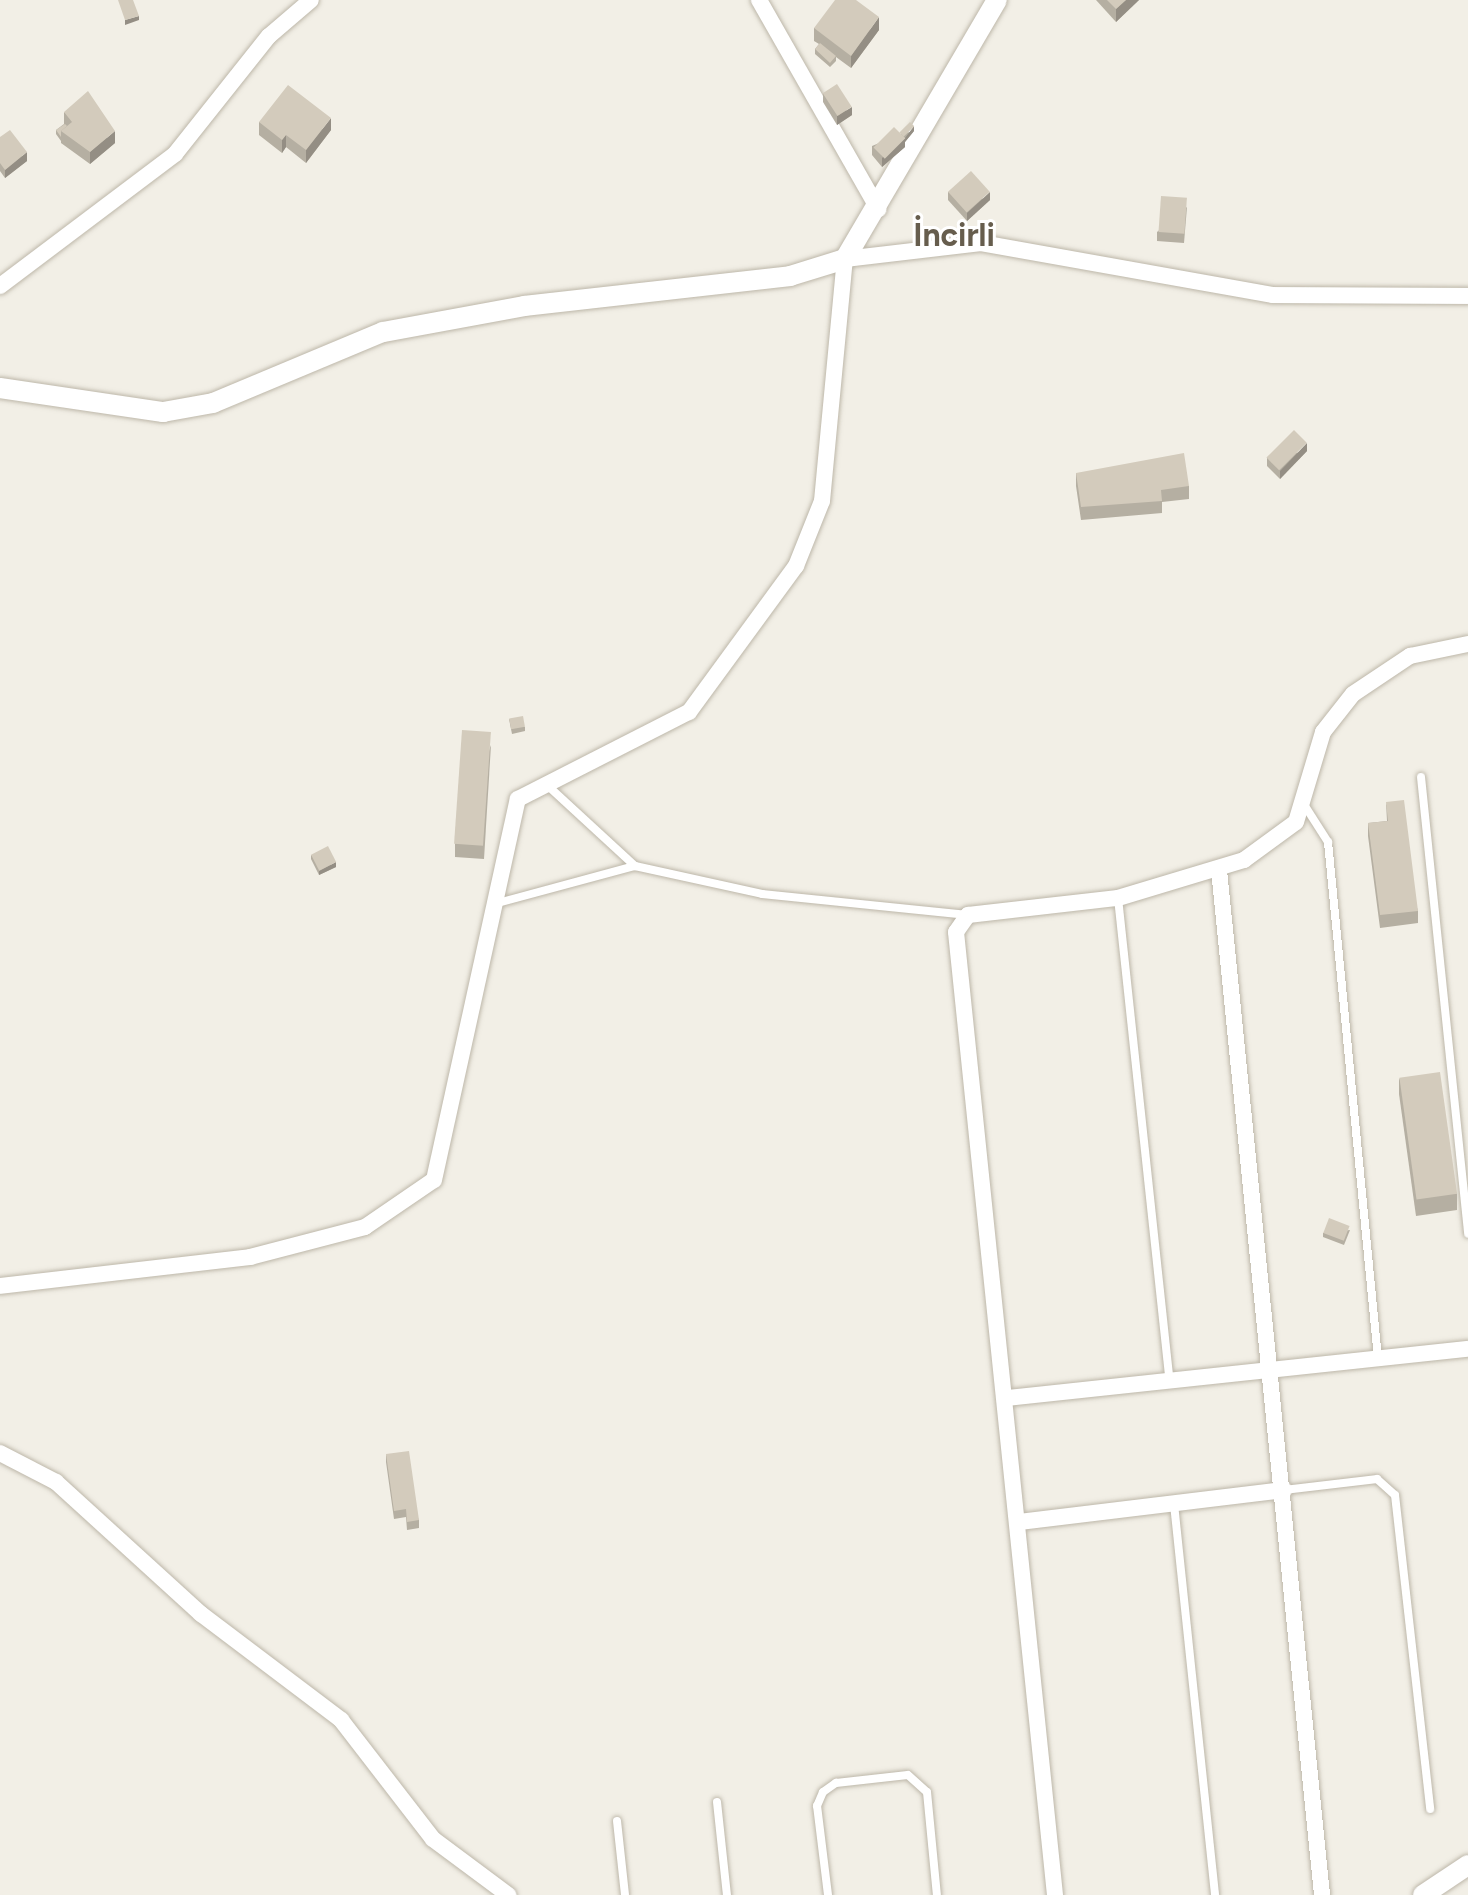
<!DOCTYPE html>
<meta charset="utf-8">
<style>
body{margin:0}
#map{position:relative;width:1468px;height:1895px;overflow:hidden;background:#f2efe6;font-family:Figtree,sans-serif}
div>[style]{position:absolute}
.roads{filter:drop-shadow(0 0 2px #bdb7a9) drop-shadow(0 0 2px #bdb7a9)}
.service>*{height:8px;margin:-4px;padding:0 4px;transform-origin:4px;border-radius:4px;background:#fff}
.minor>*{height:16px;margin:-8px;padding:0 8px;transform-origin:8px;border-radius:8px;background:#fff}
.tertiary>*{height:20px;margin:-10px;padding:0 10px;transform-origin:10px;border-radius:10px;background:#fff}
.wall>*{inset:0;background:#b5afa2}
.shaded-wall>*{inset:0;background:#948e84}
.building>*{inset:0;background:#d3cbbc;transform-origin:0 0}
span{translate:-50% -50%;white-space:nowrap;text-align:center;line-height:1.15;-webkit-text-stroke:6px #fff;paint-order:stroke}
.neighbourhood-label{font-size:32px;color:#665d4d;font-weight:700}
</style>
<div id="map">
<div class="roads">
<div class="service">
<div style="left:1421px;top:777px;width:459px;rotate:84.1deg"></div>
<div style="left:1305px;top:806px;width:43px;rotate:57.4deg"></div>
<div style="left:1328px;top:842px;width:518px;rotate:84.47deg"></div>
<div style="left:635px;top:866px;width:130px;rotate:12.4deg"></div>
<div style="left:762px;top:894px;width:207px;rotate:5.8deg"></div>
<div style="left:1118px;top:898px;width:486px;rotate:83.9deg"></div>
<div style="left:494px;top:904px;width:146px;rotate:-15.1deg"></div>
<div style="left:635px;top:866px;width:120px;rotate:-137.4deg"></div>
<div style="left:1284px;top:1490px;width:94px;rotate:-6.7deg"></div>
<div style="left:1377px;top:1479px;width:24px;rotate:42deg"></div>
<div style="left:1395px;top:1495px;width:316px;rotate:83.6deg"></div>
<div style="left:1174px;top:1504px;width:393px;rotate:84deg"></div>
<div style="left:717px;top:1802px;width:94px;rotate:83.9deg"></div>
<div style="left:617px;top:1821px;width:74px;rotate:83.8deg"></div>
<div style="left:828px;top:1895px;width:90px;rotate:-97deg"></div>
<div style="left:817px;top:1806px;width:15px;rotate:-67deg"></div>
<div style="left:823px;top:1792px;width:16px;rotate:-35deg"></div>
<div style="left:836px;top:1783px;width:72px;rotate:-6.3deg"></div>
<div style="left:908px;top:1775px;width:25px;rotate:42deg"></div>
<div style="left:927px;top:1792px;width:103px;rotate:84.5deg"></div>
</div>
<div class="minor">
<div style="left:759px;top:0;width:241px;rotate:60.3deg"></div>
<div style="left:0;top:286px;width:219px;rotate:-37deg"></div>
<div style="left:175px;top:154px;width:151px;rotate:-51.5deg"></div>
<div style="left:269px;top:36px;width:55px;rotate:-40.6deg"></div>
<div style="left:1219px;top:870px;width:1030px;rotate:84.26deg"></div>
<div style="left:0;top:1286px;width:252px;rotate:-6.6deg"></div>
<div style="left:250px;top:1257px;width:119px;rotate:-14.6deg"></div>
<div style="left:365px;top:1227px;width:83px;rotate:-34.3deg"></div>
<div style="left:434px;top:1180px;width:390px;rotate:-77.6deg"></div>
<div style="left:518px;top:799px;width:192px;rotate:-27deg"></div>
<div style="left:689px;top:712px;width:181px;rotate:-53.8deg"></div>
<div style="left:796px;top:566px;width:70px;rotate:-68.2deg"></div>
<div style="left:822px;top:501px;width:243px;rotate:-84.6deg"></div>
<div style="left:845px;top:259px;width:137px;rotate:-6.7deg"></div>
<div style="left:981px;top:243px;width:297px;rotate:10.1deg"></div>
<div style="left:1273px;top:295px;width:195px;rotate:0.3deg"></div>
<div style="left:1007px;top:1398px;width:464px;rotate:-6.1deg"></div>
<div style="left:0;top:1453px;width:63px;rotate:27.4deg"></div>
<div style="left:56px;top:1482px;width:196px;rotate:42.3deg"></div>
<div style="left:201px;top:1614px;width:176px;rotate:37.1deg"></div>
<div style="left:341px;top:1720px;width:150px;rotate:52.3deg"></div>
<div style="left:433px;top:1839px;width:94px;rotate:36.7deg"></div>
<div style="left:1019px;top:1522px;width:267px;rotate:-6.9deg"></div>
<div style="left:1055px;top:1895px;width:968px;rotate:-95.87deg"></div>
<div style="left:956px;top:932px;width:21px;rotate:-55deg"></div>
<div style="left:968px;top:915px;width:151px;rotate:-6.5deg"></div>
<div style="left:1118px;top:898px;width:132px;rotate:-16.8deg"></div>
<div style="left:1244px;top:860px;width:64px;rotate:-36.2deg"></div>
<div style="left:1296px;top:822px;width:94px;rotate:-73.3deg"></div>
<div style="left:1323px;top:732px;width:48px;rotate:-51.7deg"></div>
<div style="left:1353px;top:694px;width:69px;rotate:-33.7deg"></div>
<div style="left:1410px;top:656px;width:59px;rotate:-11.7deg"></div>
</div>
<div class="tertiary">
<div style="left:0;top:388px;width:165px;rotate:8.4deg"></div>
<div style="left:163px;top:412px;width:51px;rotate:-10.2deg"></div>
<div style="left:213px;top:403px;width:184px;rotate:-22.7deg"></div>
<div style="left:383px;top:332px;width:143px;rotate:-10.4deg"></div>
<div style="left:524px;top:306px;width:268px;rotate:-6.4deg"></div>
<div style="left:790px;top:276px;width:58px;rotate:-17.2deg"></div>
<div style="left:845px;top:259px;width:300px;rotate:-59.6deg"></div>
<div style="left:1423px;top:1895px;width:54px;rotate:-33.7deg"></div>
</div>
</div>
<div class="wall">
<div style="clip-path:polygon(1096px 0,1139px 0,1116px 22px)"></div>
<div style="clip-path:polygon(814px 28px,879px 30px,851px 68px,836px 57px,836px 61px,830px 67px,815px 54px,815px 49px,819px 44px,814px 41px)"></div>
<div style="clip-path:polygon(823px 93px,852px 115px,837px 125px,823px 102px)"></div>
<div style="clip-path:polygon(64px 112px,115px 143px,90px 164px,61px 143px,61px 141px,56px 134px,56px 130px,64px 124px)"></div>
<div style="clip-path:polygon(259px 122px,331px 130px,306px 163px,286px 147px,282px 153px,259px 135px)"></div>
<div style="clip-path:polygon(914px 131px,905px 142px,905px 141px,905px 147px,882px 167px,872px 155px,872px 146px,901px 134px)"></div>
<div style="clip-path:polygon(0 137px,27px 161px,5px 178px,0 171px)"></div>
<div style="clip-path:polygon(948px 192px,990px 200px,967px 221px,948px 200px)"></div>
<div style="clip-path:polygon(1187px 207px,1184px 243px,1157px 241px,1157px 232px)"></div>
<div style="clip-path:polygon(1307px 451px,1280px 479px,1267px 466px,1267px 458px)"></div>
<div style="clip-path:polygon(1076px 473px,1189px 486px,1189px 499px,1162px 502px,1162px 513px,1081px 520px,1076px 486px)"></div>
<div style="clip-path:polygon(509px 719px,525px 727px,525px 731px,512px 734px)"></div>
<div style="clip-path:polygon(491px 745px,484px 859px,455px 857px,455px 844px)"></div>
<div style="clip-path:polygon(1386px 802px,1418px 911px,1418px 923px,1380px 928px,1368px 836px,1368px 823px,1387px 821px)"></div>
<div style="clip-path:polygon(311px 855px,336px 867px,319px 875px,311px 859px)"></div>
<div style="clip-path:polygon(1399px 1078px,1457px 1194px,1457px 1210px,1416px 1216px,1399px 1094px)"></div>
<div style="clip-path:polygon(1350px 1230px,1344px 1245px,1323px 1237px,1323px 1233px)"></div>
<div style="clip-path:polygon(386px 1454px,419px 1520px,419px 1528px,407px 1530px,406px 1517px,394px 1519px,386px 1462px)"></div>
</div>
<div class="shaded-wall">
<div style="clip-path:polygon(1126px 0,1139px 0,1116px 22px,1116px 9px)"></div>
<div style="clip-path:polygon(139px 16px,139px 20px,125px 25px,125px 20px)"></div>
<div style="clip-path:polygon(879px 17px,879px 30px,851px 68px,851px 56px)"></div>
<div style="clip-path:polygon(852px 107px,852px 115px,837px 125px,837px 116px)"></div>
<div style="clip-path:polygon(331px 118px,331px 130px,306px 163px,306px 150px)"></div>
<div style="clip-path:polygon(914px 126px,914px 131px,905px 142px,905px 138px)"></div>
<div style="clip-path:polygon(115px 131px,115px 143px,90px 164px,90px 152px)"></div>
<div style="clip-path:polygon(286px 135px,286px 147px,282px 153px,282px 140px)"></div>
<div style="clip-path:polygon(905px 138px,905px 147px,882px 167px,882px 158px)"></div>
<div style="clip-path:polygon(27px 152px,27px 161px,5px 178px,5px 170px)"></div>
<div style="clip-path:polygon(990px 192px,990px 200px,967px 221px,967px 213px)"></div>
<div style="clip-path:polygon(1307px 443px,1307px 451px,1280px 479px,1280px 471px)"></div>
<div style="clip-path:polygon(336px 862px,336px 867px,319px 875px,319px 871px)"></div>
</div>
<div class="building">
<div style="clip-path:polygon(118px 0,133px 0,139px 16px,125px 20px)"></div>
<div style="clip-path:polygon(835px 0,856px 0,879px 17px,851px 56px,814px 28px)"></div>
<div style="clip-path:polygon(1107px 0,1126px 0,1116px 9px)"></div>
<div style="clip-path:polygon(820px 43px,836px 56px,830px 63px,815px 49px)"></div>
<div style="left:837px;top:84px;width:27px;height:17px;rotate:57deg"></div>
<div style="clip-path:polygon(288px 85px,331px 118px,306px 150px,286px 135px,282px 140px,259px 122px)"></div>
<div style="clip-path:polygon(88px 91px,115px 131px,90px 152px,61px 131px,72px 122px,64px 112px)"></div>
<div style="left:910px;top:122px;width:6px;height:15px;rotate:45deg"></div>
<div style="clip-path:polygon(65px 124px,67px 126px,61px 131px,61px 137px,56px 130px)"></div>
<div style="left:894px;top:127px;width:16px;height:29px;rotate:45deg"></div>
<div style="clip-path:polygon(10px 130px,27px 152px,5px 170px,0 163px,0 137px)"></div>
<div style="left:971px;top:171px;width:28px;height:31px;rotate:48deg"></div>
<div style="left:1161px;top:196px;width:26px;height:36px;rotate:4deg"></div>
<div style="left:1294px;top:430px;width:18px;height:39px;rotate:45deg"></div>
<div style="clip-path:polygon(1184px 453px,1189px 486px,1161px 490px,1162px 501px,1081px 507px,1076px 473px)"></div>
<div style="left:523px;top:716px;width:11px;height:14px;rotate:80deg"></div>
<div style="left:462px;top:730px;width:29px;height:114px;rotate:4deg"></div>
<div style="clip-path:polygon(1404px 800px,1418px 911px,1380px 915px,1368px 823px,1388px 821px,1386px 802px)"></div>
<div style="left:328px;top:846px;width:18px;height:19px;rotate:63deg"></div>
<div style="left:1440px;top:1072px;width:123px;height:41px;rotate:82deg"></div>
<div style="left:1329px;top:1218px;width:22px;height:16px;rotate:21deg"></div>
<div style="clip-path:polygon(409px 1451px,419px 1520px,407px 1522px,406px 1509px,394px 1511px,386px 1454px)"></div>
</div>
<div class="neighbourhood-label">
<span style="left:954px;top:235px">İncirli</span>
</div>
</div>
